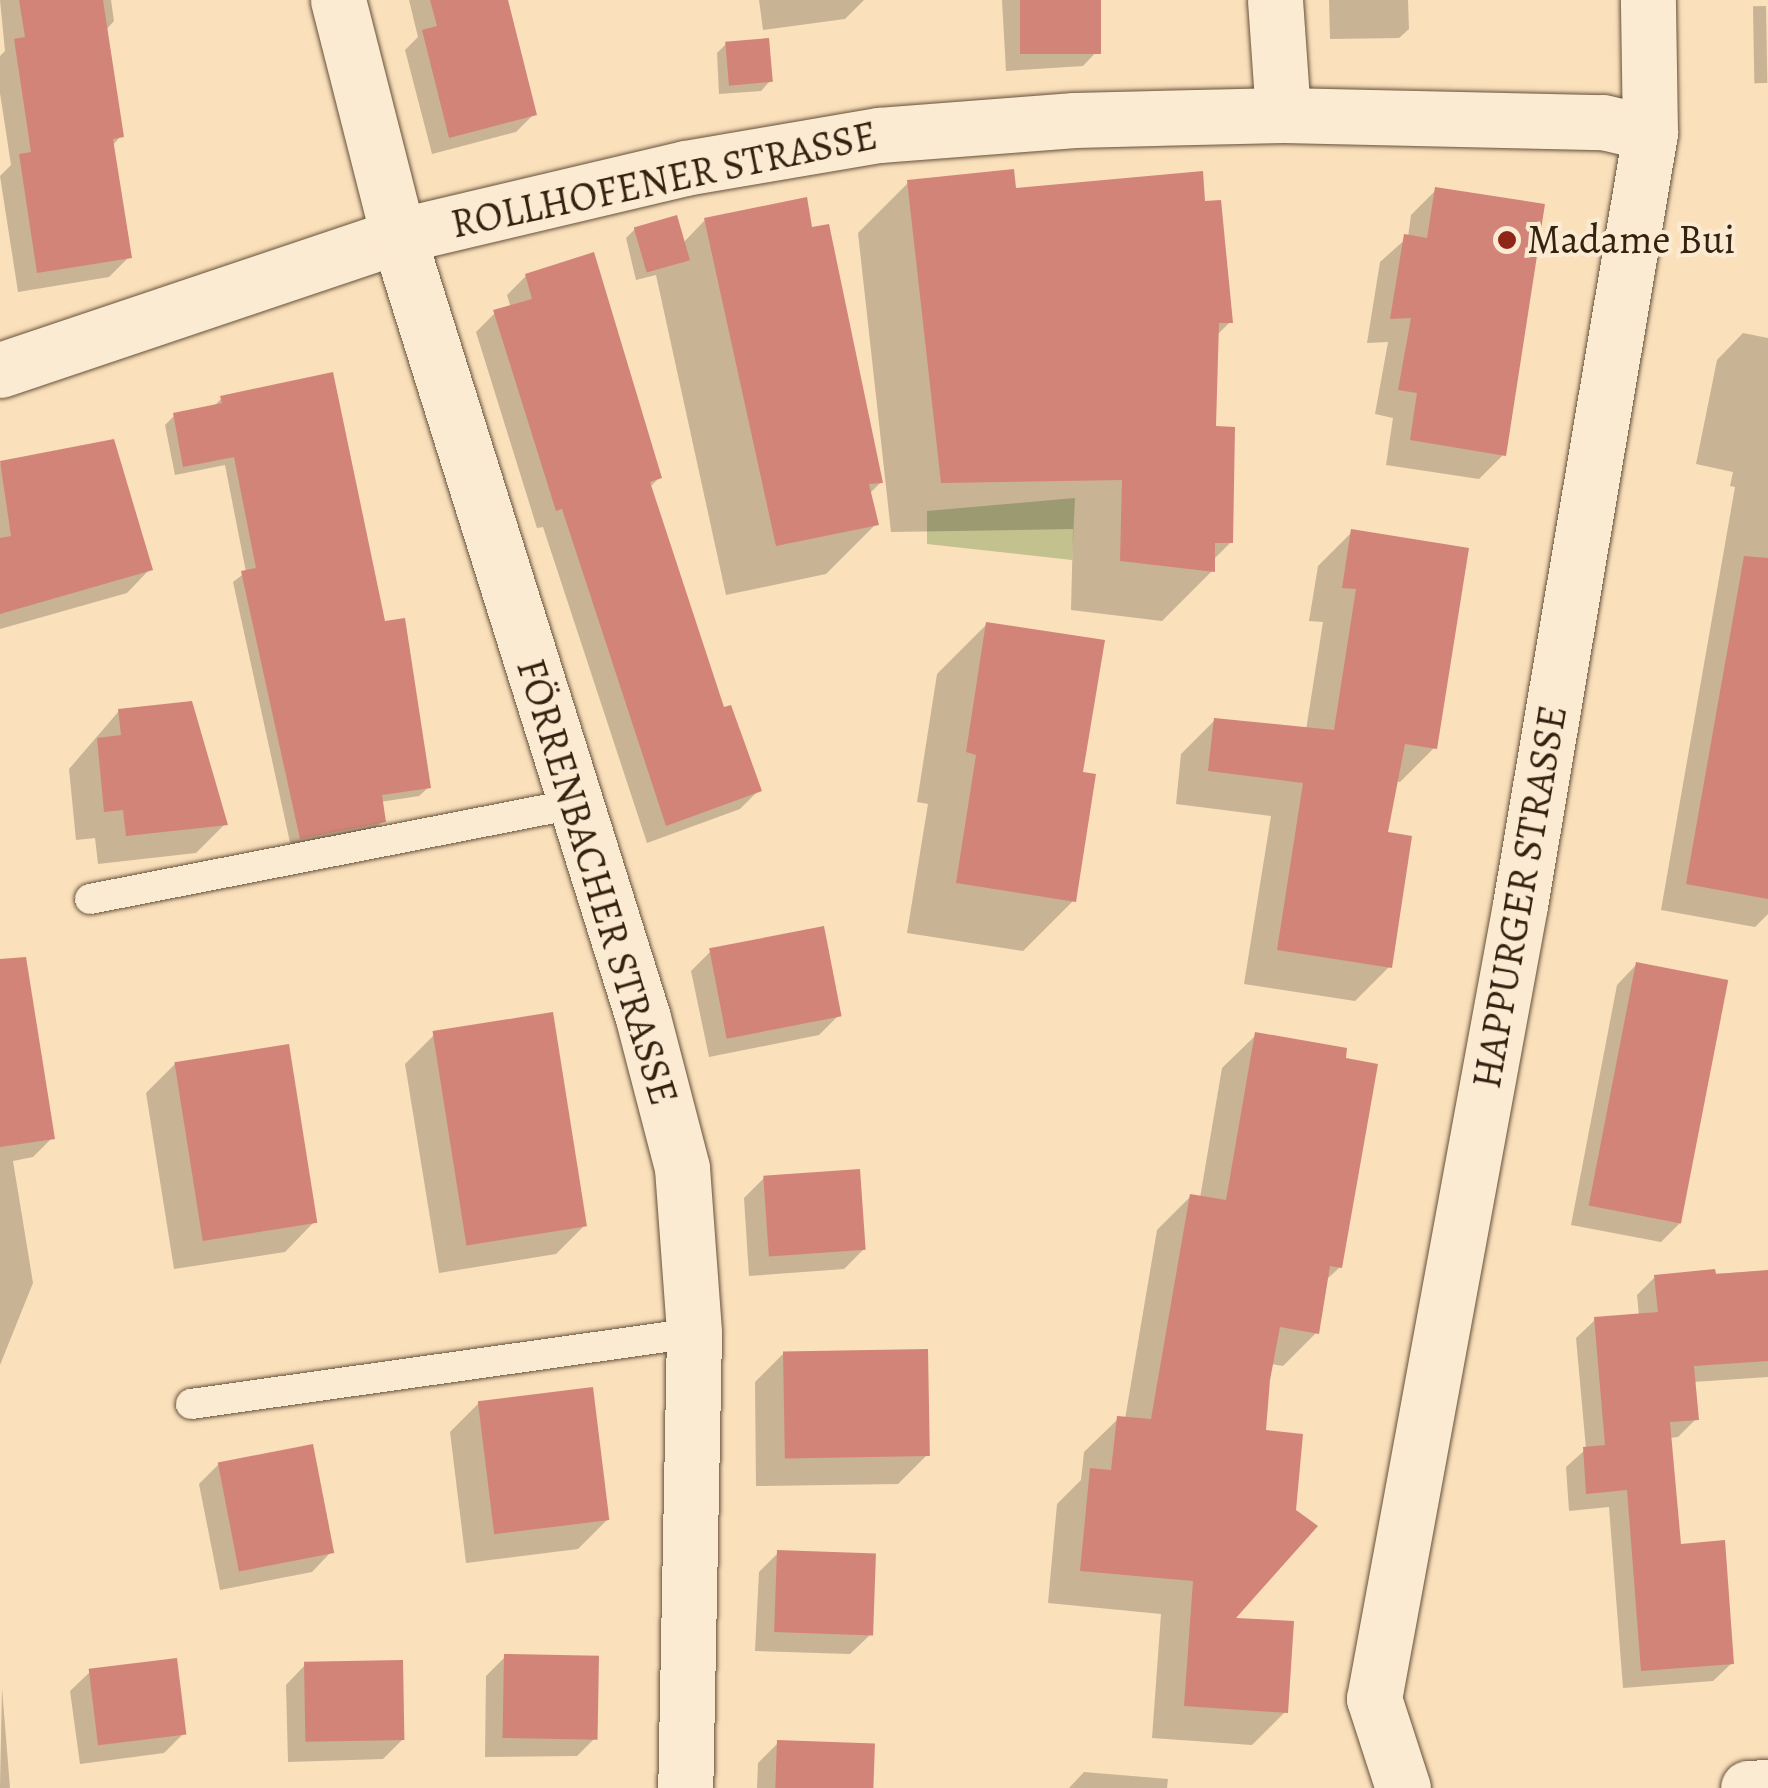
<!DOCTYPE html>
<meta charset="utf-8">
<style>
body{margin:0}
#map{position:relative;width:1768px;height:1788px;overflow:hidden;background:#fae0bb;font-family:Alegreya,serif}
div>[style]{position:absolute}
.green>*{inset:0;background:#c3c18d}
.shadow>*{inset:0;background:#0003;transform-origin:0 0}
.building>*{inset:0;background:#d38478;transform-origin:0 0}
.roads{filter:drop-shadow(0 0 2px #66513b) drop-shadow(0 0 2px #66513b)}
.service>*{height:30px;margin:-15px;padding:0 15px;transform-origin:15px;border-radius:15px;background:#fcebd3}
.minor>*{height:55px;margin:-27.5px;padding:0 27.5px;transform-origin:27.5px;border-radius:27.5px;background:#fcebd3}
.dots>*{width:28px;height:28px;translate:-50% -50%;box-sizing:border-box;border:5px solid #fcebd3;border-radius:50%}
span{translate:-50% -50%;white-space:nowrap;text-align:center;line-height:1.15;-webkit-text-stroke:8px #fcebd3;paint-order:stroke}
.street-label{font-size:40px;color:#342110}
.poi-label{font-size:40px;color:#342110}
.left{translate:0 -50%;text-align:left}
</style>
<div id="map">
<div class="green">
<div style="clip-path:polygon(1075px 498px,1072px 560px,927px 544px,927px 511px)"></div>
</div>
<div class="shadow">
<div style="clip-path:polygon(0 0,111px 0,114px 21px,105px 31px,121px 136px,112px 146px,129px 257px,109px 277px,18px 292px,0 176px,11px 165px,0 93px,0 56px,5px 51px)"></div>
<div style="clip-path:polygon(409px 0,476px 0,534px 114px,516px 132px,432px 154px,405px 50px,418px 37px)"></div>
<div style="clip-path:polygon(759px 0,864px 0,845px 19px,763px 30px)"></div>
<div style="clip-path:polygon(1002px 0,1099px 0,1101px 47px,1083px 66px,1006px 71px)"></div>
<div style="clip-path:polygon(1329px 0,1408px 0,1409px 29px,1399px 38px,1330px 39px)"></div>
<div style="left:1766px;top:6px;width:77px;height:13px;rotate:89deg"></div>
<div style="clip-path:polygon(726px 44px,770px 81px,761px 91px,719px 94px,717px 53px)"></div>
<div style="clip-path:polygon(908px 183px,1203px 204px,1230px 322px,1216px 336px,1214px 429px,1231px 542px,1212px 561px,1212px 571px,1162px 621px,1071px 610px,1073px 529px,891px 532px,858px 233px)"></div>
<div style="clip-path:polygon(1436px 190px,1504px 454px,1479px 479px,1386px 465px,1393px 418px,1375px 414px,1388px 342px,1367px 343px,1380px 262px,1408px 237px,1411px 215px)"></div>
<div style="clip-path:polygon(705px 220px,880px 483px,869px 494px,876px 524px,826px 574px,726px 595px,656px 275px,636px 280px,626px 238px,635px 229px,683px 243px)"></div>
<div style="clip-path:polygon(526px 276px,660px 477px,649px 488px,722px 711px,759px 790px,740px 809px,647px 843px,543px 527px,537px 528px,476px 332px,495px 313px,511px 308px,507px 295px)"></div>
<div style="clip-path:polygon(1743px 333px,1768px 338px,1768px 914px,1755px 927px,1661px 910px,1735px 487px,1730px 486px,1733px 472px,1696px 464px,1717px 360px)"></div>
<div style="clip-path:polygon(222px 398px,383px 624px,429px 787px,419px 796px,380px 802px,383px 821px,374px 830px,291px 847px,233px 582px,246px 572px,225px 465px,175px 475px,165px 425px,174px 416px,213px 407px)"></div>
<div style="clip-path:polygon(113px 442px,150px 569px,127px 593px,0 629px,0 464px)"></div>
<div style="clip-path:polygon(1352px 532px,1434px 748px,1400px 782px,1396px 781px,1386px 834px,1389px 967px,1355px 1001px,1244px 984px,1271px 816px,1176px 804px,1181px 754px,1215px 720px,1306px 730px,1323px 622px,1309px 621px,1318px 566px)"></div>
<div style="clip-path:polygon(987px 624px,1081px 774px,1073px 901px,1023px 951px,907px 933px,928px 804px,917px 802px,937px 674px)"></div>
<div style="clip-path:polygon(119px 711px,225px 824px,196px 853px,98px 864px,95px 838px,76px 840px,69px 769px)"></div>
<div style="clip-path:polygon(711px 951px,839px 1015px,819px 1035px,709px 1057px,691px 971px)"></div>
<div style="clip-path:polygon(1636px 965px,1680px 1223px,1661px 1242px,1571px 1225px,1617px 985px)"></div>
<div style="clip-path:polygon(0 1029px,52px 1138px,33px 1157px,13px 1161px,33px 1283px,0 1365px)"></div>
<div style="clip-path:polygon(434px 1035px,585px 1225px,556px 1254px,439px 1273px,405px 1064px)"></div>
<div style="clip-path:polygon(1256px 1035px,1340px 1267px,1325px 1281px,1316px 1333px,1283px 1366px,1271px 1364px,1231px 1620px,1285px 1712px,1252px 1745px,1152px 1738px,1161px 1614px,1048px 1603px,1057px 1504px,1081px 1480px,1084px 1452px,1118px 1419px,1125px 1419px,1157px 1230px,1190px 1197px,1200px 1198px,1222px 1068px)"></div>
<div style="clip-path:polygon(175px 1064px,314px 1222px,285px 1252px,174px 1269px,146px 1093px)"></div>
<div style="clip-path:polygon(764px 1178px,864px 1249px,844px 1269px,749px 1276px,744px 1198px)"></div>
<div style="clip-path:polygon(1768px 1271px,1768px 1377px,1693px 1382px,1696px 1419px,1678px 1437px,1669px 1438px,1679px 1546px,1732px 1663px,1713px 1681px,1623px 1688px,1609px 1507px,1569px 1511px,1566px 1467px,1586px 1449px,1576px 1338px,1595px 1320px,1639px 1316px,1637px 1295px,1655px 1277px)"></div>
<div style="clip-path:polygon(784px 1353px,927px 1455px,898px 1484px,756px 1486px,755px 1382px)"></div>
<div style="clip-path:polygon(479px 1403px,607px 1520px,578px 1549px,466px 1563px,450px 1432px)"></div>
<div style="clip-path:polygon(219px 1464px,331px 1552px,312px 1572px,220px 1590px,199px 1484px)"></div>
<div style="clip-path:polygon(778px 1553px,870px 1635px,850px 1654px,755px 1651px,759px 1572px)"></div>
<div style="clip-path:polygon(505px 1657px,596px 1737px,577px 1756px,485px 1757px,486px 1676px)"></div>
<div style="clip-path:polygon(305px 1665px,403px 1739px,383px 1759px,288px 1762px,286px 1685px)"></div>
<div style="clip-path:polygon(90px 1672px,184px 1733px,164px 1753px,80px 1764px,70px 1691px)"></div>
<div style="clip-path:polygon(2px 1688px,10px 1788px,0 1788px)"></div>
<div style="clip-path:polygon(778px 1743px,871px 1788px,757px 1788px,758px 1763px)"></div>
<div style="clip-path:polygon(1084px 1772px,1168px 1779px,1167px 1788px,1069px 1788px)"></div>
</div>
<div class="building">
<div style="clip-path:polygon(19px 0,103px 0,124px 137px,113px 139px,132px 258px,37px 273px,19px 154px,31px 152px,14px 39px,25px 37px)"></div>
<div style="clip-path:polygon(430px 0,508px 0,537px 115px,449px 138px,422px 30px,437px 26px)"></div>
<div style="left:1020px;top:0;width:81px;height:54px"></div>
<div style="left:769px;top:38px;width:44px;height:44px;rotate:85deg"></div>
<div style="clip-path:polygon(1014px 169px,1016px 188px,1203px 171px,1205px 201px,1221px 200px,1233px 323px,1219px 323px,1216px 426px,1235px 427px,1233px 543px,1215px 543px,1215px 572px,1120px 561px,1122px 480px,941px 483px,907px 180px)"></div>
<div style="clip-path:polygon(1435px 187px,1545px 204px,1506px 456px,1410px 440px,1417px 393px,1398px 390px,1411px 318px,1390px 319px,1404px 234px,1427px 238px)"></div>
<div style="clip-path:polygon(807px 197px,812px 227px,829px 224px,883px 483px,869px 484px,879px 525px,776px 546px,704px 218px)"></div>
<div style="left:677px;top:215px;width:47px;height:45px;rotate:74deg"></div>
<div style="clip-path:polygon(594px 252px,662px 478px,650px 482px,724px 707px,731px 705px,762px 791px,666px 826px,562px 509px,556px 511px,493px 310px,532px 299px,525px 274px)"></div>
<div style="clip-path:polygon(333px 372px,385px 621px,405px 618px,431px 788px,382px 795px,386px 822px,300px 839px,241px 571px,256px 568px,234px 457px,183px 467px,173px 413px,222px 403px,220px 396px)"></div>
<div style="clip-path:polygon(114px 439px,153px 570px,0 614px,0 538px,11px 536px,0 461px)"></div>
<div style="clip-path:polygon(1351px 529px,1469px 548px,1437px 749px,1405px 744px,1388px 832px,1412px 836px,1392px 968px,1277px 950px,1303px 783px,1208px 771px,1214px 718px,1334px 730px,1356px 589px,1342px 588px)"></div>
<div style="clip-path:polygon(1744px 556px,1768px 558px,1768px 899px,1686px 884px)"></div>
<div style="clip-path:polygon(986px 622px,1105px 640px,1083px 772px,1096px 774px,1076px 902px,956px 883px,976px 755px,966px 752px)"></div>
<div style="clip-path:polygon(192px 701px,228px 825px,126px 836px,123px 810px,104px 812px,97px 738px,121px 735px,118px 709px)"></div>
<div style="left:824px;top:926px;width:92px;height:117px;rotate:79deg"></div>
<div style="clip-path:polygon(26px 957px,55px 1139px,0 1147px,0 959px)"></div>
<div style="left:1636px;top:962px;width:94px;height:248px;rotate:11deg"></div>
<div style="left:553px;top:1012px;width:217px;height:122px;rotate:81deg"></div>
<div style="clip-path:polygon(1255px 1032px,1347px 1048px,1346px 1058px,1378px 1064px,1342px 1268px,1330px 1266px,1319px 1334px,1280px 1327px,1270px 1380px,1266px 1430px,1303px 1434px,1296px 1510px,1318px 1526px,1236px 1618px,1294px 1621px,1288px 1713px,1184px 1706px,1193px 1581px,1080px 1571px,1090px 1468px,1111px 1470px,1117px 1416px,1151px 1419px,1190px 1194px,1226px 1200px)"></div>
<div style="left:289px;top:1044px;width:181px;height:116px;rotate:81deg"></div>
<div style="left:860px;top:1169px;width:81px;height:97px;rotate:86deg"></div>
<div style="clip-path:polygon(1715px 1269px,1716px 1274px,1768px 1270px,1768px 1361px,1694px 1366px,1699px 1420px,1670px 1422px,1681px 1544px,1725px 1540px,1734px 1664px,1641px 1671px,1627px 1490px,1586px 1494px,1583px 1447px,1605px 1445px,1594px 1317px,1658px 1312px,1654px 1275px)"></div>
<div style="left:928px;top:1349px;width:107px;height:145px;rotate:89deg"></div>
<div style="left:593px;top:1387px;width:134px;height:116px;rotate:83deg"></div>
<div style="left:313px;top:1444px;width:111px;height:97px;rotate:79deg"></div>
<div style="left:777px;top:1550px;width:99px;height:82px;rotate:2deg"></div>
<div style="left:504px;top:1654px;width:95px;height:84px;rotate:1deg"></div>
<div style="left:177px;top:1658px;width:77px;height:89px;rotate:83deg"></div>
<div style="left:403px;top:1660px;width:80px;height:99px;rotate:89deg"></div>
<div style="left:777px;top:1740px;width:98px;height:48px;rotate:2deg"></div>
</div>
<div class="roads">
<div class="service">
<div style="left:90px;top:899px;width:494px;rotate:-11.1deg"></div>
<div style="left:191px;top:1404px;width:508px;rotate:-8.03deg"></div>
</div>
<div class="minor">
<div style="left:338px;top:0;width:244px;rotate:75.7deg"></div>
<div style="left:398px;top:236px;width:819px;rotate:72.6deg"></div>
<div style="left:643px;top:1018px;width:155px;rotate:75.4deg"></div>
<div style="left:682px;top:1168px;width:165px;rotate:85.8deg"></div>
<div style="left:694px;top:1333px;width:455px;rotate:91.1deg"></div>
<div style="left:1275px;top:0;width:115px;rotate:86deg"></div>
<div style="left:0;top:370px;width:420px;rotate:-18.6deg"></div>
<div style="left:398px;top:236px;width:295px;rotate:-13.3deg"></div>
<div style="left:685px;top:168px;width:197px;rotate:-9.7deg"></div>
<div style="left:879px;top:135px;width:196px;rotate:-4.4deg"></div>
<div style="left:1074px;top:120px;width:209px;rotate:-1.4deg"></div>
<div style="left:1283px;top:115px;width:320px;rotate:1.3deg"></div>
<div style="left:1603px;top:122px;width:48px;rotate:13.2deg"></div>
<div style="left:1403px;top:1788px;width:94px;rotate:-108deg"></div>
<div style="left:1374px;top:1699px;width:807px;rotate:-79.58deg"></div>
<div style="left:1520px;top:905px;width:783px;rotate:-80.44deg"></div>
<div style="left:1650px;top:133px;width:133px;rotate:-90.9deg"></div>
<div style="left:1748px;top:1788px;width:20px;rotate:-3deg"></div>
</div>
</div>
<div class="dots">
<div style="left:1507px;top:240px;background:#8f2418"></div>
</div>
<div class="street-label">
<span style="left:664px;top:180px;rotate:-12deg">ROLLHOFENER STRASSE</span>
<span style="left:597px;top:882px;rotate:73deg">FÖRRENBACHER STRASSE</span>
<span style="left:1520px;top:897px;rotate:-80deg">HAPPURGER STRASSE</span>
</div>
<div class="poi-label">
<span class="left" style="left:1527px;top:240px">Madame Bui</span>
</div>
</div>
